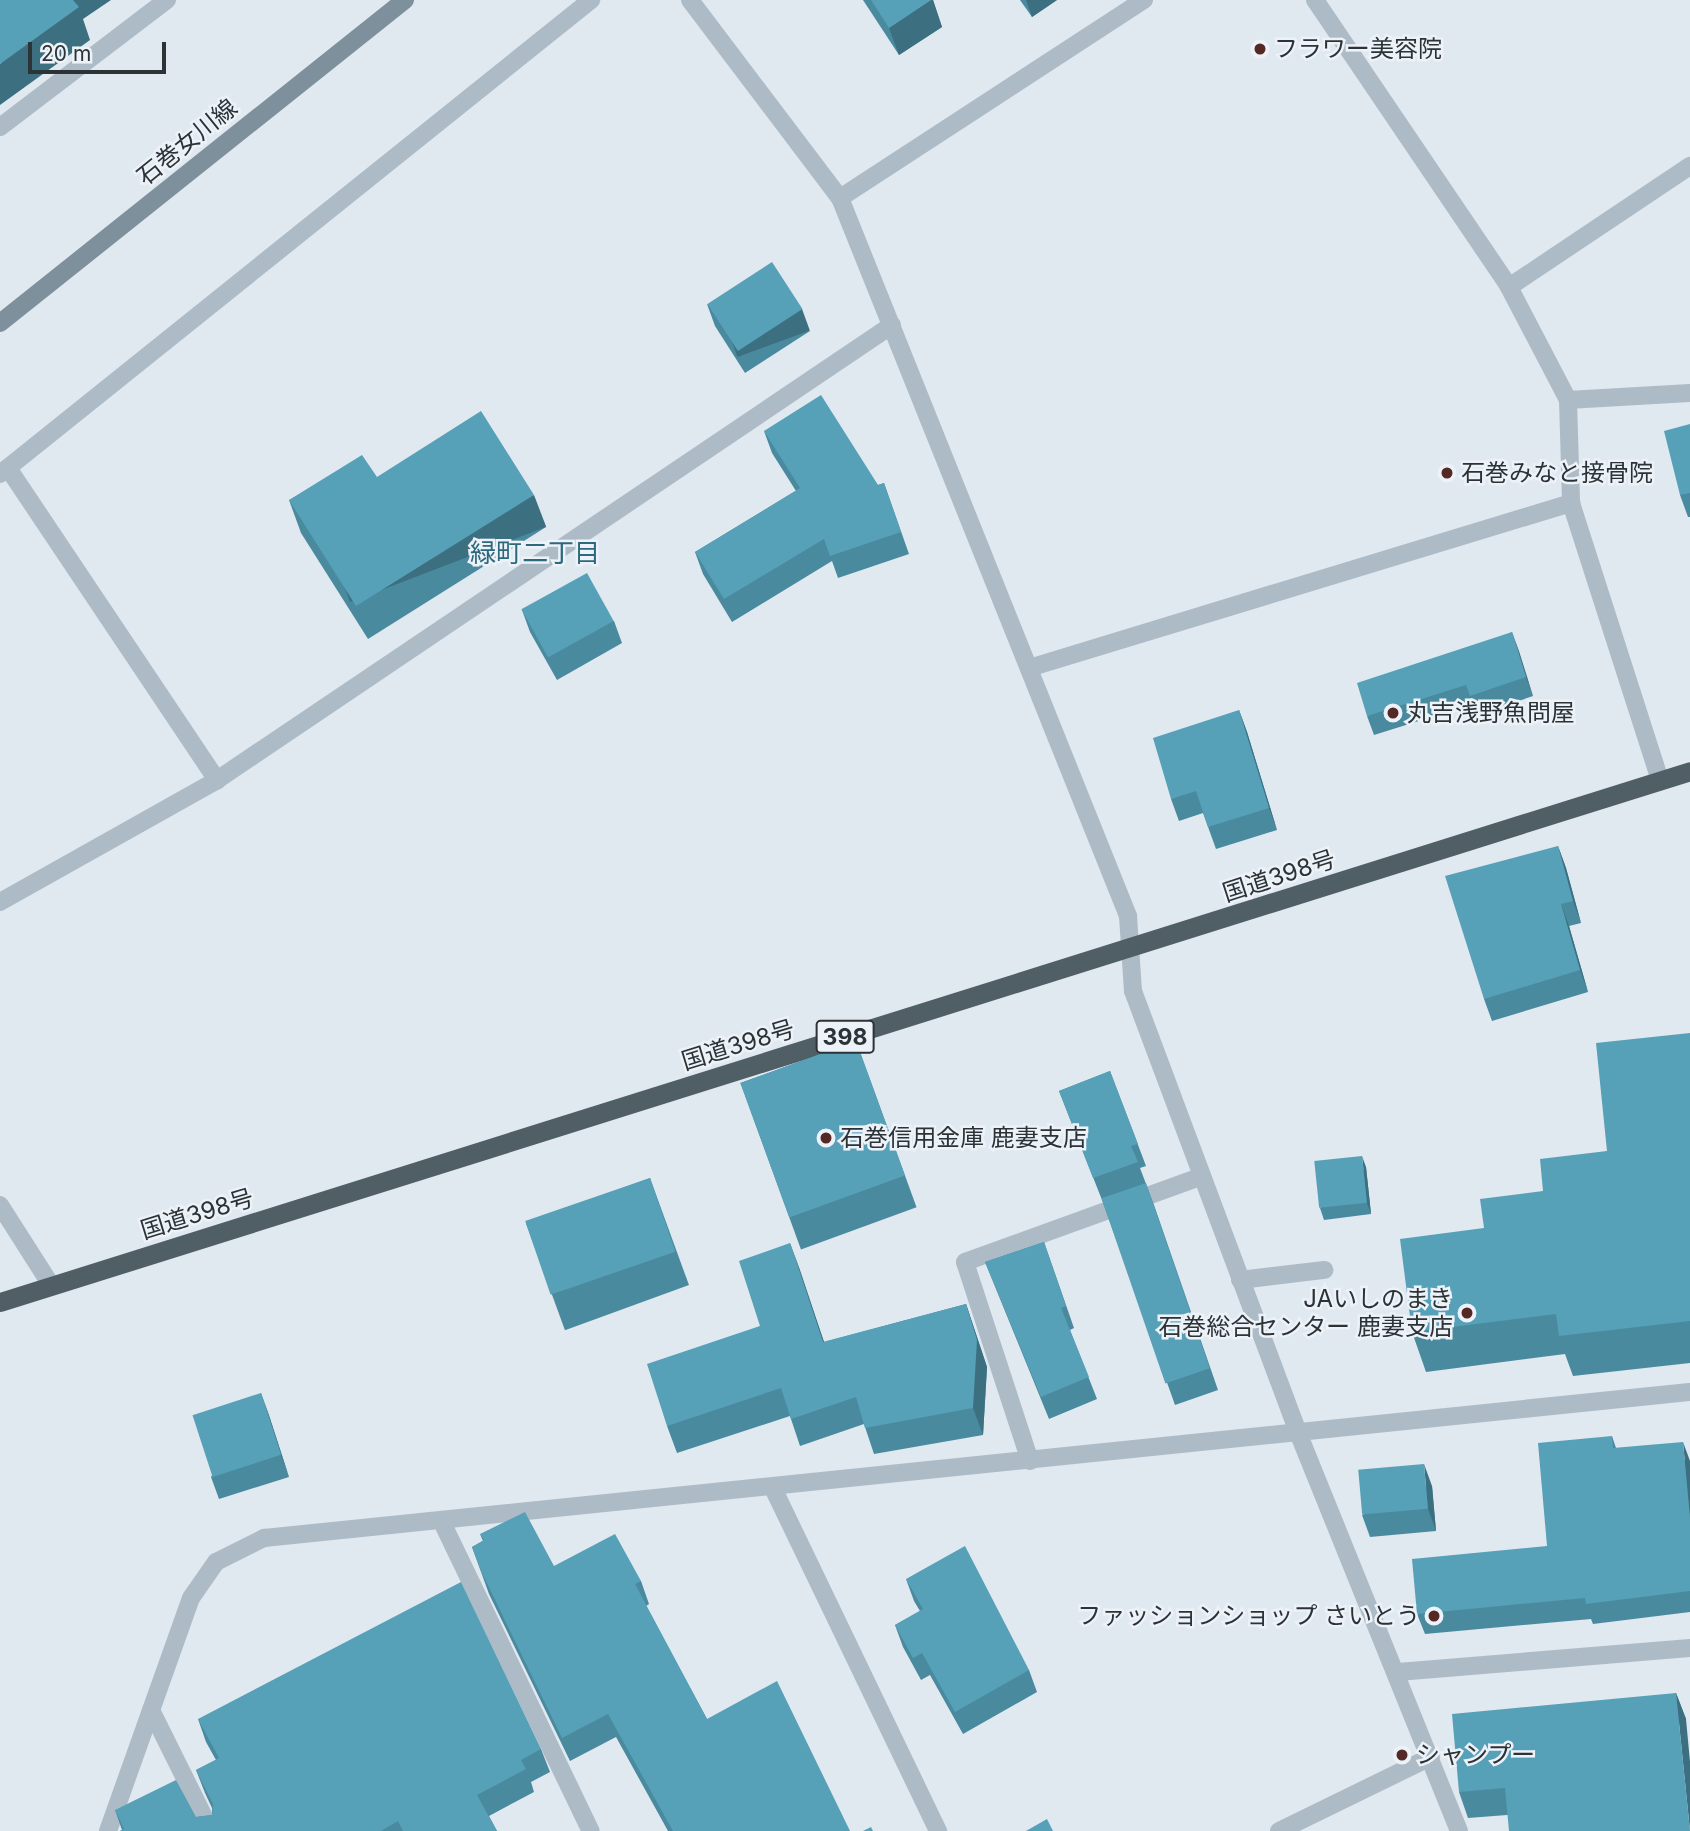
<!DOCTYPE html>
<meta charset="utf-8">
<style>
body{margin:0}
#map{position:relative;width:1690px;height:1831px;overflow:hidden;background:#e0e8f0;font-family:Inter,"Noto Sans JP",sans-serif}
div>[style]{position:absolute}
.service>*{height:18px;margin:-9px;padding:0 9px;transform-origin:9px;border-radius:9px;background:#adbbc7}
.minor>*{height:18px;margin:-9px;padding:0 9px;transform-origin:9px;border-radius:9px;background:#adbbc7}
.secondary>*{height:18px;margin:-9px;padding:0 9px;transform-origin:9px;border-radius:9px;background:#7e909b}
.trunk>*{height:19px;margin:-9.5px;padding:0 9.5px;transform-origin:9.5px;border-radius:9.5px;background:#505f66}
.wall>*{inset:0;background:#4a8a9e;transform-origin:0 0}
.shaded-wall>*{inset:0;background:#3c7081;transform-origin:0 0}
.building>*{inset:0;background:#56a0b8;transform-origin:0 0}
.dots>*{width:19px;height:19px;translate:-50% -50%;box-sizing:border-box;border:4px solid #ecf2f8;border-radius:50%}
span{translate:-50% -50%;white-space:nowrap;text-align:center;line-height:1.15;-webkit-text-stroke:5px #ecf2f8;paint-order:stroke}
.shield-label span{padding:2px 5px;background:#ecf2f8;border:2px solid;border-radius:5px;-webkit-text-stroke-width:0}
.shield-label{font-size:23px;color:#2b3336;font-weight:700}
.poi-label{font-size:24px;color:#2b3336}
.left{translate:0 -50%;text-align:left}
.right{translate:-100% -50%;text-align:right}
.street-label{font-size:24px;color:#2b3336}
.neighbourhood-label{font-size:26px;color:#2d697c}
.scale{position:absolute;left:28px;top:42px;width:138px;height:32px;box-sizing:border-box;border:4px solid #2b3336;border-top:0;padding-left:9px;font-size:21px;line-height:24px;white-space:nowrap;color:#2b3336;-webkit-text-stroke:5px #ecf2f8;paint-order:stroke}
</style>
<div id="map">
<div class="service">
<div style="left:1240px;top:1280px;width:85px;rotate:-6.8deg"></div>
<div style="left:1030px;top:1461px;width:209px;rotate:-108.1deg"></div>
<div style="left:965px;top:1262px;width:252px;rotate:-19.9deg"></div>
</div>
<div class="minor">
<div style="left:690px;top:0;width:248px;rotate:52.9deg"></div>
<div style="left:840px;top:198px;width:774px;rotate:68.14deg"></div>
<div style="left:1128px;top:916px;width:75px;rotate:86.2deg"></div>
<div style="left:1133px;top:991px;width:474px;rotate:69.5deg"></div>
<div style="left:1299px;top:1435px;width:427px;rotate:68deg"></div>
<div style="left:1315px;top:0;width:346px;rotate:55.9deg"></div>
<div style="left:1509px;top:287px;width:127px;rotate:62.4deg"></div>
<div style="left:1568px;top:400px;width:103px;rotate:88.3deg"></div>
<div style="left:1571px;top:503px;width:291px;rotate:72.2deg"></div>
<div style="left:0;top:127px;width:210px;rotate:-37.3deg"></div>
<div style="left:840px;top:198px;width:363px;rotate:-33.1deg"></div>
<div style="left:1509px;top:287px;width:218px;rotate:-33.8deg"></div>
<div style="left:1568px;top:400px;width:122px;rotate:-3.3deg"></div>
<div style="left:8px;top:468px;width:376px;rotate:56.2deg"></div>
<div style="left:0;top:474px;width:758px;rotate:-38.73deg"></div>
<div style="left:1029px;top:668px;width:567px;rotate:-16.93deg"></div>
<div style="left:0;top:902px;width:249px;rotate:-29.3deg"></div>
<div style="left:217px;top:780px;width:814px;rotate:-33.98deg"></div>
<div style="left:0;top:1205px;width:95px;rotate:57.5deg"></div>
<div style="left:773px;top:1488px;width:381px;rotate:64.3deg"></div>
<div style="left:441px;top:1520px;width:345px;rotate:64.3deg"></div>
<div style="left:1398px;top:1672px;width:293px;rotate:-4.7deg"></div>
<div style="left:151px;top:1710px;width:135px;rotate:63.6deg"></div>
<div style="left:108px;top:1831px;width:247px;rotate:-70.4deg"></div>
<div style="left:191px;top:1598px;width:44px;rotate:-55.2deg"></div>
<div style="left:216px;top:1562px;width:54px;rotate:-26.6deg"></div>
<div style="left:264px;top:1538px;width:1433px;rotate:-5.85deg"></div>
<div style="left:1279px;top:1831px;width:169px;rotate:-26deg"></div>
</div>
<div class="secondary">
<div style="left:0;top:323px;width:518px;rotate:-38.57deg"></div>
</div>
<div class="trunk">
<div style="left:0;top:1302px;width:1771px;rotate:-17.44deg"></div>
</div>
<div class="wall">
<div style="clip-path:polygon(863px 0,933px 0,942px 27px,899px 55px)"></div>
<div style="clip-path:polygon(1020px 0,1057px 0,1032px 17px)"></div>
<div style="clip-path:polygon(707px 304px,810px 331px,745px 373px,715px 326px)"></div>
<div style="clip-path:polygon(1690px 424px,1690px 517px,1688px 517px,1680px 495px)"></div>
<div style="clip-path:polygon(764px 431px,878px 485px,884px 483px,909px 554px,838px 578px,832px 561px,732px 622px,703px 574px,695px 552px,796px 491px,772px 453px)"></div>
<div style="clip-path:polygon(377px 477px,546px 527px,368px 639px,301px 533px,289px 500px)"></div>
<div style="clip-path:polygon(522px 610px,614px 621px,622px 643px,557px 680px,530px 632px)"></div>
<div style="clip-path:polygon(1512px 632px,1533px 696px,1477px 715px,1473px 704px,1374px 735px,1367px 716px)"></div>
<div style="clip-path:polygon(1239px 710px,1247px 732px,1277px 830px,1216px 849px,1203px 813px,1179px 821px,1171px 799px)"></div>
<div style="clip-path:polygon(1558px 846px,1566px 868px,1581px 923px,1569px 926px,1588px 992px,1492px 1021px,1484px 999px)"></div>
<div style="clip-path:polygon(1690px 1033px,1690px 1363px,1573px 1376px,1565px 1354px,1426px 1372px,1412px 1332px,1484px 1228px,1607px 1151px)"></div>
<div style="left:856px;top:1041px;width:177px;height:123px;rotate:70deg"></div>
<div style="clip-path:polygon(1110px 1071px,1146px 1166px,1140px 1168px,1154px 1205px,1218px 1390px,1175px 1405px,1102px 1200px,1059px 1091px)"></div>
<div style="clip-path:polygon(1366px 1167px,1371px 1214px,1324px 1220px,1320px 1208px)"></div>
<div style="left:650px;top:1178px;width:114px;height:132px;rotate:70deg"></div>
<div style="clip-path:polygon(1044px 1242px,1074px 1328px,1070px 1330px,1097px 1399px,1049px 1419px,985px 1262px)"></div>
<div style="clip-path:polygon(790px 1243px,824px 1342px,966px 1304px,987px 1367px,983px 1435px,874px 1454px,864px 1424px,800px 1446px,790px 1416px,677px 1453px,667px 1426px,760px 1326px)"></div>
<div style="clip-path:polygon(261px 1393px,289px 1477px,219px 1499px,211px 1477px)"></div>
<div style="clip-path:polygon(1612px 1436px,1616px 1448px,1690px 1461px,1690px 1612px,1593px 1624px,1591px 1619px,1425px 1634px,1417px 1614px,1547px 1546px)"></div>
<div style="clip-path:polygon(1432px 1486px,1436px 1531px,1370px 1537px,1362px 1515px)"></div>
<div style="clip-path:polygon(480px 1534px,554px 1566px,641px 1581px,649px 1604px,646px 1606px,707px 1719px,850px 1831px,668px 1831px,616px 1737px,570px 1761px,489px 1594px,472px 1547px,483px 1541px)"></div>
<div style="clip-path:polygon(906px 1579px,1029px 1670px,1037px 1692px,963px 1734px,930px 1675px,921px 1680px,903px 1647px,895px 1625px,920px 1611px,914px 1601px)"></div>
<div style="clip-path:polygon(1676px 1693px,1686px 1719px,1507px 1815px,1468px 1818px,1459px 1792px)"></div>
<div style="clip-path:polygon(198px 1719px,541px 1749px,550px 1772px,531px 1782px,534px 1792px,489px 1816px,497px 1831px,120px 1831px,122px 1830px,115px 1810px,196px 1817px,212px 1815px,212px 1808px,205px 1793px,196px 1770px,216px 1760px,206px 1742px)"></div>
</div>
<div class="shaded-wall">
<div style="clip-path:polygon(70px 0,111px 0,83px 19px,90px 40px,0 105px,0 64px)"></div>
<div style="clip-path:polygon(931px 0,933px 0,942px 27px,899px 55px,889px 28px)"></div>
<div style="clip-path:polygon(1026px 0,1057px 0,1032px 17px)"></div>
<div style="left:802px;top:309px;width:23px;height:77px;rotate:70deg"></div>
<div style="left:534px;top:495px;width:34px;height:210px;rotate:69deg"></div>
<div style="clip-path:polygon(1512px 632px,1519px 651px,1533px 696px,1526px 677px)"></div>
<div style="clip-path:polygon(1239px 710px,1247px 732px,1277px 830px,1269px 808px)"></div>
<div style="clip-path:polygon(1558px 846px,1566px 868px,1581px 923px,1573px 901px)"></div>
<div style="clip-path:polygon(1561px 904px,1569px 926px,1588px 992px,1580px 970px)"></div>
<div style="clip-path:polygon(1362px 1156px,1366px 1167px,1371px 1214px,1367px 1203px)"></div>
<div style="clip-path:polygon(790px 1243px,800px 1270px,833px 1369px,823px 1342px)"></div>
<div style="clip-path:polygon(966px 1304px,987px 1367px,983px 1435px,973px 1408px)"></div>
<div style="clip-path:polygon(261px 1393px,269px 1415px,289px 1477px,281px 1455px)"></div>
<div style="clip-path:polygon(1683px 1442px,1690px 1461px,1690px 1518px)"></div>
<div style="clip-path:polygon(1424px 1464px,1432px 1486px,1436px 1531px,1428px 1509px)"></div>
<div style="clip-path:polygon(1676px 1693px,1686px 1719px,1690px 1762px,1690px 1831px)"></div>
</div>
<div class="building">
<div style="clip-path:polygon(0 0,73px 0,79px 7px,0 64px)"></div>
<div style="clip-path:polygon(871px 0,931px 0,889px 28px)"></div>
<div style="left:772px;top:262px;width:56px;height:77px;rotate:57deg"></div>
<div style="clip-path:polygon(821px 395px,878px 485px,884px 483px,901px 532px,830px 556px,824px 539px,724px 599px,695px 552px,800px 488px,764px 431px)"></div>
<div style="clip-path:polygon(481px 411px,534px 495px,356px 606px,289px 500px,362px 455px,377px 477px)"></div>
<div style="clip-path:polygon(1690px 424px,1690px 493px,1680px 495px,1664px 431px)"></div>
<div style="left:587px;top:573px;width:55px;height:75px;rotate:61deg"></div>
<div style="clip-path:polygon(1512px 632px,1526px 677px,1470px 696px,1466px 685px,1367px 716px,1357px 683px)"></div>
<div style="clip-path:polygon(1239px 710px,1269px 808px,1208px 827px,1196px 791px,1171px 799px,1153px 738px)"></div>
<div style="clip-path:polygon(1558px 846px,1573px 901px,1561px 904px,1580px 970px,1484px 999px,1445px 876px)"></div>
<div style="clip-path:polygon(1690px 1033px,1690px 1321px,1559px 1336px,1556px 1314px,1412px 1332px,1400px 1239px,1484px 1228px,1480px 1199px,1543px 1191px,1540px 1159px,1607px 1151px,1596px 1043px)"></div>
<div style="left:856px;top:1041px;width:143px;height:123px;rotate:70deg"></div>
<div style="clip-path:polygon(1110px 1071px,1138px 1144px,1131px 1146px,1138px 1162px,1093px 1178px,1059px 1091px)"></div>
<div style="left:1362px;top:1156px;width:47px;height:48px;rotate:84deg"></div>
<div style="left:650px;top:1178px;width:78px;height:132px;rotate:71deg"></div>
<div style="left:1146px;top:1183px;width:196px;height:47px;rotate:71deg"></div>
<div style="clip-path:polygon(1044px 1242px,1066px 1306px,1061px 1308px,1089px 1377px,1041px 1397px,985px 1262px)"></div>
<div style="clip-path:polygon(790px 1243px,823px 1342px,966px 1304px,977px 1340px,973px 1408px,865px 1428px,856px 1397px,791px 1419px,781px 1388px,667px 1426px,647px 1364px,760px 1326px,739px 1261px)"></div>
<div style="left:261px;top:1393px;width:65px;height:72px;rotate:72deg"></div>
<div style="clip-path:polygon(1612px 1436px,1613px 1448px,1683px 1442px,1690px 1518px,1690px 1591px,1586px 1604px,1585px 1598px,1417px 1614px,1412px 1559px,1547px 1546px,1538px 1443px)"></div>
<div style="left:1424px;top:1464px;width:45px;height:66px;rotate:85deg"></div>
<div style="clip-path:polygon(525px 1512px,554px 1566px,615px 1534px,641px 1581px,635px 1584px,707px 1719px,777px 1681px,850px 1831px,673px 1831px,608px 1714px,562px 1738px,481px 1571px,472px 1547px,484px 1540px,480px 1534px)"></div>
<div style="clip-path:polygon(965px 1546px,1029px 1670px,955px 1712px,922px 1653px,913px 1658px,895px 1625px,923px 1609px,906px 1579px)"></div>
<div style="clip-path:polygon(461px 1582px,541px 1749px,521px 1760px,526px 1769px,477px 1795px,497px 1831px,403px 1831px,398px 1821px,381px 1831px,120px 1831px,124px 1829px,115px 1810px,176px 1780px,196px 1817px,212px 1815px,213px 1804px,196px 1770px,219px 1758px,198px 1719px)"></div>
<div style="clip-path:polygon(1676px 1693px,1690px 1831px,1509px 1831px,1505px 1788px,1459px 1792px,1452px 1714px)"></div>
<div style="clip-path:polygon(1047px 1819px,1053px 1831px,1026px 1831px)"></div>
<div style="clip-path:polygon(871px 1827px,873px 1831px,863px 1831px)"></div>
</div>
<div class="dots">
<div style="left:1260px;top:49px;background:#532825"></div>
<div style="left:1447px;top:473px;background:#532825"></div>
<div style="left:1393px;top:713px;background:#532825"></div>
<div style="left:826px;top:1138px;background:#532825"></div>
<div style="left:1467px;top:1313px;background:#532825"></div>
<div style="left:1434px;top:1616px;background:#532825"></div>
<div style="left:1402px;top:1755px;background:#532825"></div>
</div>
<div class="shield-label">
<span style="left:845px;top:1037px">398</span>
</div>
<div class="poi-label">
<span class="left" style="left:1274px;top:49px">フラワー美容院</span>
<span class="left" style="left:1461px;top:473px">石巻みなと接骨院</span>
<span class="left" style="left:1407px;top:713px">丸吉浅野魚問屋</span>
<span class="left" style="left:840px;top:1138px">石巻信用金庫 鹿妻支店</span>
<span class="right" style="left:1453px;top:1313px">JAいしのまき<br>石巻総合センター 鹿妻支店</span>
<span class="right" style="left:1420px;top:1616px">ファッションショップ さいとう</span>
<span class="left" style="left:1416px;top:1755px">シャンプー</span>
</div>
<div class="street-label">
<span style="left:187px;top:142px;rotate:-39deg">石巻女川線</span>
<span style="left:1279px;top:876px;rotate:-18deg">国道398号</span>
<span style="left:738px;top:1045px;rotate:-17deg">国道398号</span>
<span style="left:197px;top:1214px;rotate:-17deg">国道398号</span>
</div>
<div class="neighbourhood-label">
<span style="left:535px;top:553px">緑町二丁目</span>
</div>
<div class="scale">20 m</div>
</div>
